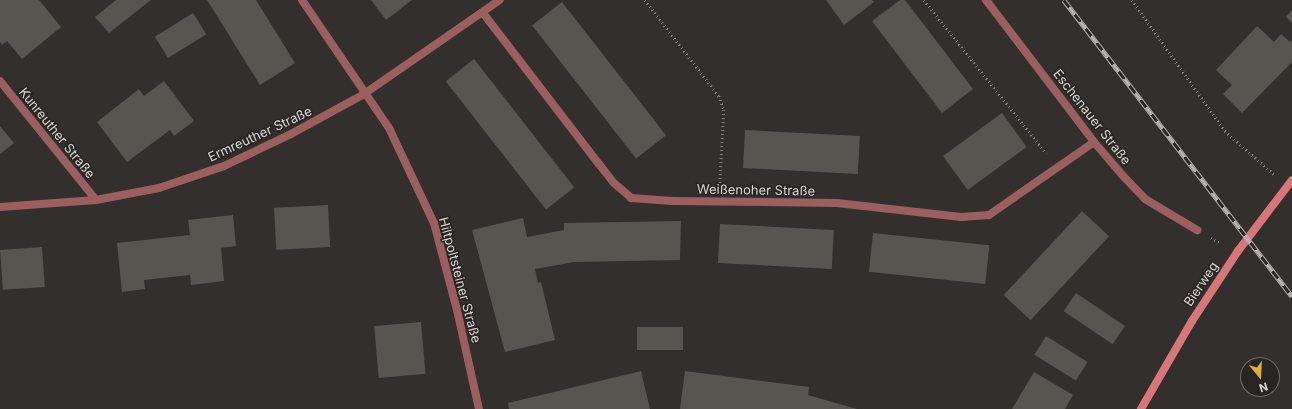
<!DOCTYPE html>
<meta charset="utf-8">
<style>
body{margin:0}
#map{position:relative;width:1292px;height:409px;overflow:hidden;background:#332f2c;font-family:Inter,sans-serif}
div>[style]{position:absolute}
.building>*{inset:0;background:#585450;transform-origin:0 0}
.path>*{height:2.5px;margin-top:-1.25px;transform-origin:0;background:repeating-linear-gradient(90deg,#85817f 0 1px,transparent 0 4px)}
.street>*{height:8px;margin:-4px;padding:0 4px;transform-origin:4px;border-radius:4px;background:#9b5f5f}
.secondary>*{height:8px;margin:-4px;padding:0 4px;transform-origin:4px;border-radius:4px;background:#d7777a}
.rail>*{height:4.5px;margin-top:-2.25px;transform-origin:0;background:repeating-linear-gradient(90deg,#292522 0 9px,#b6b2b0 0 18px);box-sizing:border-box;border-block:1px solid #b6b2b0}
span{translate:-50% -50%;white-space:nowrap;text-align:center;line-height:1.15;-webkit-text-stroke:3px #292522;paint-order:stroke}
.street-label{font-size:13px;color:#dad7d5}
.north{position:absolute;left:1240px;top:357px;width:40px;height:40px;box-sizing:border-box;background:#292522;border:1px solid #706c6a;border-radius:50%;rotate:162deg;font-size:11px;font-weight:700;line-height:16px;text-align:center;color:#dad7d5}
.north::after{content:'';display:block;margin:auto;width:14px;height:18px;background:#ddb133;clip-path:polygon(50% 0,100% 100%,50% 72%,0 100%)}
</style>
<div id="map">
<div class="building">
<div style="clip-path:polygon(0 0,39px 0,61px 27px,22px 59px,7px 41px,2px 45px,0 42px)"></div>
<div style="clip-path:polygon(116px 0,151px 0,109px 33px,95px 17px)"></div>
<div style="clip-path:polygon(207px 0,256px 0,295px 63px,260px 85px)"></div>
<div style="clip-path:polygon(371px 0,412px 0,386px 20px)"></div>
<div style="clip-path:polygon(826px 0,872px 0,874px 2px,844px 25px)"></div>
<div style="clip-path:polygon(900px 0,905px 0,973px 89px,942px 113px,872px 21px)"></div>
<div style="left:562px;top:2px;width:169px;height:38px;rotate:52deg"></div>
<div style="clip-path:polygon(1292px 10px,1292px 23px,1286px 17px)"></div>
<div style="left:193px;top:13px;width:25px;height:45px;rotate:58deg"></div>
<div style="clip-path:polygon(1257px 26px,1274px 42px,1281px 34px,1290px 42px,1292px 40px,1292px 62px,1242px 113px,1223px 94px,1232px 85px,1216px 70px)"></div>
<div style="left:474px;top:59px;width:163px;height:36px;rotate:52deg"></div>
<div style="clip-path:polygon(164px 81px,194px 121px,174px 136px,170px 130px,127px 162px,97px 122px,139px 89px,144px 96px)"></div>
<div style="left:1002px;top:113px;width:42px;height:73px;rotate:54deg"></div>
<div style="clip-path:polygon(0 126px,14px 143px,0 154px)"></div>
<div style="left:745px;top:130px;width:115px;height:38px;rotate:3deg"></div>
<div style="left:328px;top:205px;width:42px;height:54px;rotate:87deg"></div>
<div style="left:1082px;top:211px;width:37px;height:115px;rotate:43deg"></div>
<div style="clip-path:polygon(233px 215px,236px 246px,221px 248px,224px 281px,191px 285px,190px 275px,144px 280px,145px 289px,122px 292px,117px 243px,190px 235px,188px 220px)"></div>
<div style="clip-path:polygon(523px 218px,527px 237px,564px 230px,564px 223px,681px 221px,680px 260px,574px 262px,535px 269px,538px 283px,541px 282px,555px 340px,505px 352px,472px 230px)"></div>
<div style="left:720px;top:224px;width:114px;height:39px;rotate:3deg"></div>
<div style="left:873px;top:233px;width:117px;height:39px;rotate:6deg"></div>
<div style="left:42px;top:247px;width:40px;height:42px;rotate:86deg"></div>
<div style="left:1076px;top:293px;width:59px;height:22px;rotate:34deg"></div>
<div style="left:421px;top:322px;width:52px;height:47px;rotate:85deg"></div>
<div style="left:683px;top:327px;width:23px;height:46px;rotate:90deg"></div>
<div style="left:1046px;top:336px;width:49px;height:22px;rotate:32deg"></div>
<div style="clip-path:polygon(641px 371px,650px 409px,509px 409px,508px 403px)"></div>
<div style="clip-path:polygon(685px 371px,809px 387px,808px 395px,857px 409px,680px 409px)"></div>
<div style="clip-path:polygon(1034px 372px,1073px 395px,1065px 409px,1012px 409px)"></div>
</div>
<div class="path">
<div style="left:645px;top:0;width:121px;rotate:52.4deg"></div>
<div style="left:719px;top:96px;width:15px;rotate:70deg"></div>
<div style="left:724px;top:110px;width:73px;rotate:93.1deg"></div>
<div style="left:924px;top:0;width:196px;rotate:51.4deg"></div>
<div style="left:1132px;top:0;width:161px;rotate:54.6deg"></div>
<div style="left:1225px;top:131px;width:65px;rotate:41.3deg"></div>
<div style="left:1211px;top:238px;width:11px;rotate:27deg"></div>
</div>
<div class="street">
<div style="left:302px;top:0;width:155px;rotate:55.8deg"></div>
<div style="left:389px;top:128px;width:105px;rotate:64.7deg"></div>
<div style="left:434px;top:223px;width:90px;rotate:75.2deg"></div>
<div style="left:457px;top:310px;width:101px;rotate:77.5deg"></div>
<div style="left:986px;top:0;width:178px;rotate:52.7deg"></div>
<div style="left:1094px;top:142px;width:46px;rotate:49.4deg"></div>
<div style="left:1124px;top:177px;width:30px;rotate:46deg"></div>
<div style="left:1145px;top:199px;width:61px;rotate:30.8deg"></div>
<div style="left:483px;top:13px;width:190px;rotate:52.5deg"></div>
<div style="left:599px;top:164px;width:24px;rotate:52deg"></div>
<div style="left:614px;top:183px;width:23px;rotate:41deg"></div>
<div style="left:631px;top:198px;width:41px;rotate:4.2deg"></div>
<div style="left:672px;top:201px;width:165px;rotate:0.7deg"></div>
<div style="left:837px;top:203px;width:125px;rotate:6.4deg"></div>
<div style="left:961px;top:217px;width:28px;rotate:-4deg"></div>
<div style="left:989px;top:215px;width:128px;rotate:-34.8deg"></div>
<div style="left:0;top:81px;width:153px;rotate:51.1deg"></div>
<div style="left:0;top:207px;width:96px;rotate:-4.2deg"></div>
<div style="left:96px;top:200px;width:64px;rotate:-10.8deg"></div>
<div style="left:159px;top:188px;width:69px;rotate:-18.7deg"></div>
<div style="left:224px;top:166px;width:74px;rotate:-25.5deg"></div>
<div style="left:291px;top:134px;width:83px;rotate:-28.7deg"></div>
<div style="left:364px;top:94px;width:165px;rotate:-34.7deg"></div>
</div>
<div class="secondary">
<div style="left:1141px;top:409px;width:102px;rotate:-59.9deg"></div>
<div style="left:1192px;top:321px;width:84px;rotate:-56.7deg"></div>
<div style="left:1238px;top:251px;width:89px;rotate:-52.7deg"></div>
</div>
<div class="rail">
<div style="left:1064px;top:0;width:374px;rotate:52.4deg"></div>
</div>
<div class="street-label">
<span style="left:1092px;top:117px;rotate:52deg">Eschenauer Straße</span>
<span style="left:57px;top:133px;rotate:51deg">Kunreuther Straße</span>
<span style="left:260px;top:134px;rotate:-25deg">Ermreuther Straße</span>
<span style="left:756px;top:190px;rotate:1deg">Weißenoher Straße</span>
<span style="left:460px;top:280px;rotate:75deg">Hiltpoltsteiner Straße</span>
<span style="left:1201px;top:284px;rotate:-56deg">Bierweg</span>
</div>
<div class="north">N</div>
</div>
